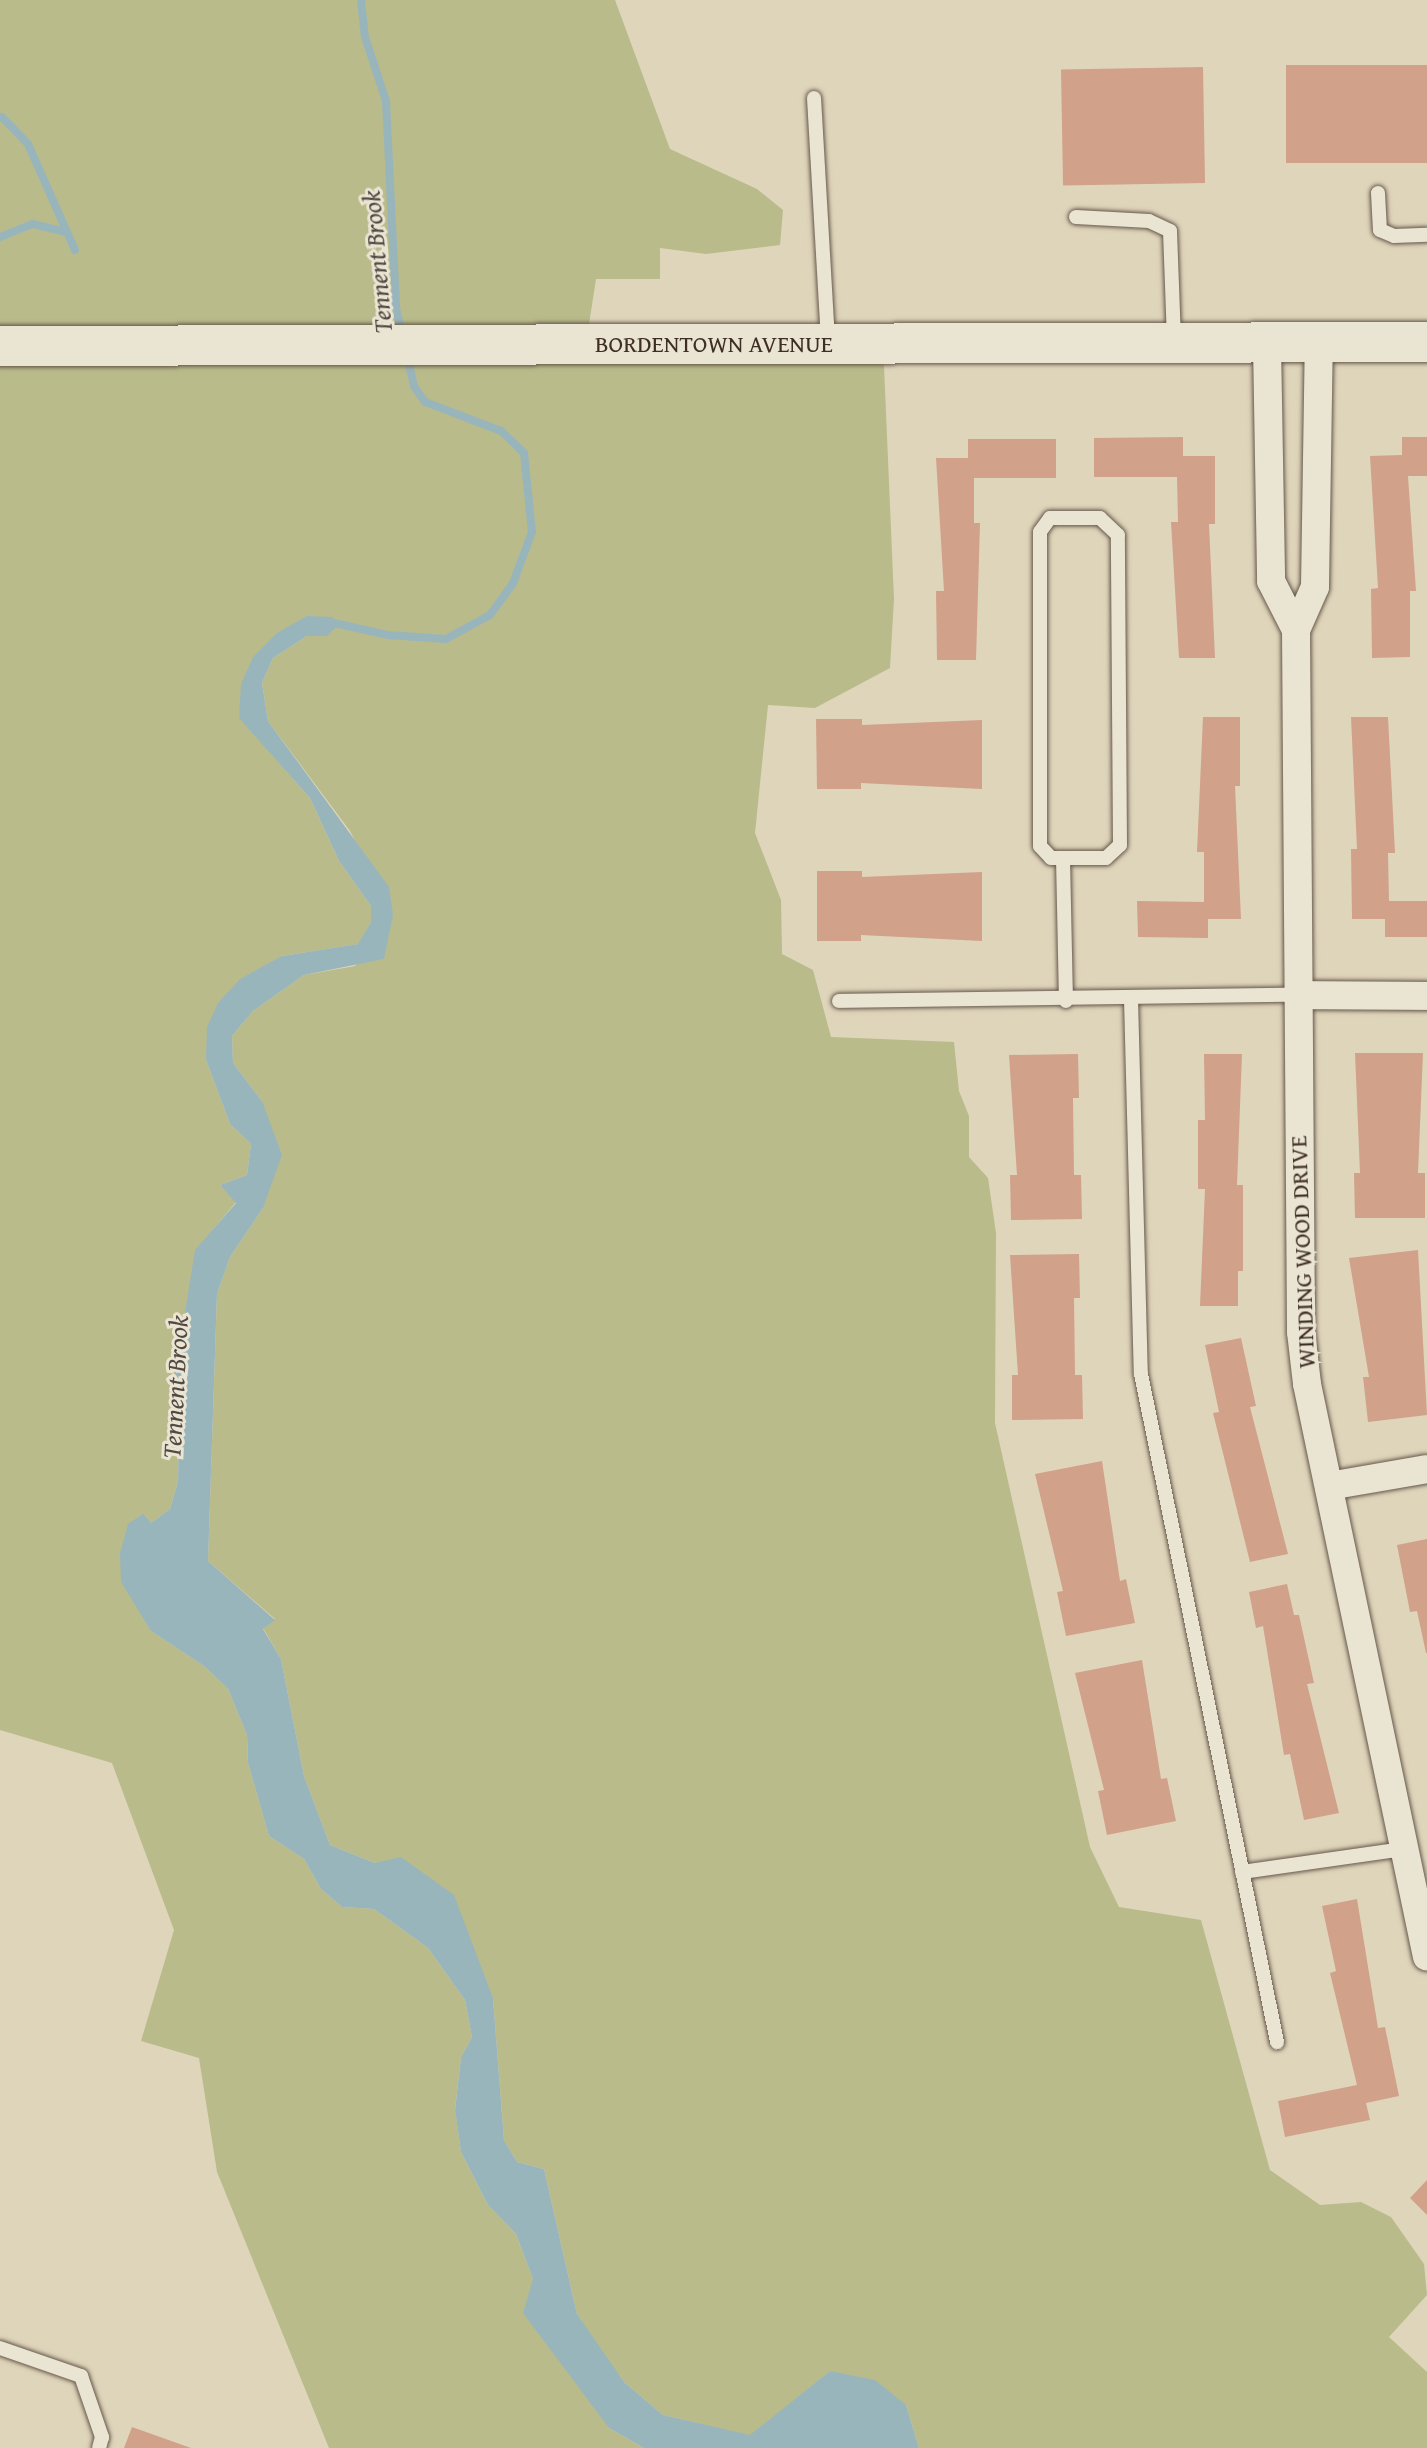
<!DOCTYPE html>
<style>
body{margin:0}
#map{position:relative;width:1427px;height:2448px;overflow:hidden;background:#dfd5bb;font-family:"Gentium Book Plus",serif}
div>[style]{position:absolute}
.green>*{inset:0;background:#b9bb8b}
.water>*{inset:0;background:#99b5bc}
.stream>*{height:8px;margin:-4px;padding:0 4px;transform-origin:4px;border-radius:4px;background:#99b5bc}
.building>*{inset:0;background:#d1a18a;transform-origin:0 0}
.roads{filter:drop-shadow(0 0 2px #67584a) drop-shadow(0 0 2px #67584a)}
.lane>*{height:14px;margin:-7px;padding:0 7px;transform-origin:7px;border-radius:7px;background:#eae4d3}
.street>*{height:28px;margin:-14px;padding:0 14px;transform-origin:14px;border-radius:14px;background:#eae4d3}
.secondary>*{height:40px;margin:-20px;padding:0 20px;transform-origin:20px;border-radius:20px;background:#eae4d3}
span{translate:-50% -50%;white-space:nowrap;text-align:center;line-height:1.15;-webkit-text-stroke:6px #eae4d3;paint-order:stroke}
.street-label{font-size:24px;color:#3f2e25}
.water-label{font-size:26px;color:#514943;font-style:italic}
</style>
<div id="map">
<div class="green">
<div style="clip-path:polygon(0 0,615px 0,670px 149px,757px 189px,783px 210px,780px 245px,706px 254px,660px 248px,660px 279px,596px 279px,586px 344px,883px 343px,894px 599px,890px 668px,815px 708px,768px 705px,755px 833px,781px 900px,782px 954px,813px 970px,831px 1037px,954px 1042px,959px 1091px,969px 1116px,969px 1157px,988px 1178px,996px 1233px,995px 1423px,1090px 1847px,1119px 1907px,1201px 1920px,1270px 2170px,1320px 2205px,1361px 2202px,1391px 2217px,1424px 2264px,1427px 2295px,1389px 2337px,1427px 2372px,1427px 2448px,919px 2448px,906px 2405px,830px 2371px,751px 2436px,663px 2415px,624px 2382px,600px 2351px,577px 2314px,544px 2169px,517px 2162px,504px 2140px,493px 1998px,375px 1863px,330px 1845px,304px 1776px,281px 1659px,263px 1628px,275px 1619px,208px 1561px,217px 1294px,230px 1257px,263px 1208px,262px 1101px,233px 1063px,232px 1036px,253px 1011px,304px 975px,355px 966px,393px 915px,350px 831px,268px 721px,262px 683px,273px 658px,307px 636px,327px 636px,277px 633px,239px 717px,310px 798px,339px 861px,371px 906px,371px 922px,359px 944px,282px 956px,206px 1060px,230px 1124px,251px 1144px,247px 1175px,220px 1185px,236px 1202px,211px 1232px,171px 1399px,179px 1435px,178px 1481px,170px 1509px,151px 1523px,151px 1631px,204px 1666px,228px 1689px,247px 1735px,248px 1763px,269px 1836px,304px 1859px,321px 1889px,342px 1907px,374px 1909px,428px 1948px,465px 2000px,472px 2037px,461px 2057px,455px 2109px,461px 2152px,488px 2205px,516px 2234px,533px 2279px,609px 2428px,644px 2448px,329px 2448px,217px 2172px,199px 2058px,141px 2041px,174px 1930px,112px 1763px,0 1730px)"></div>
</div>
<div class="water">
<div style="clip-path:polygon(307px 616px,333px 617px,336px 627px,327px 636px,307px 636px,273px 658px,262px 683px,268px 721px,389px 887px,393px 915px,384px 959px,304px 975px,253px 1011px,232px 1036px,233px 1063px,262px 1101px,282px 1155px,263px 1208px,230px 1257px,217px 1294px,208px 1561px,275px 1620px,263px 1629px,281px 1659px,304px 1776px,330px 1845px,375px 1863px,401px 1857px,454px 1895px,493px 1998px,504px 2140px,517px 2162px,544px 2169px,577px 2314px,624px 2382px,663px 2415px,750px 2435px,830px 2371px,875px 2380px,906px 2405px,919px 2448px,644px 2448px,609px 2428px,523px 2313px,533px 2279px,516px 2234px,488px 2205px,461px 2152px,455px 2110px,461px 2057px,472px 2037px,465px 2000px,428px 1948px,374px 1909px,342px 1907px,321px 1889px,304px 1859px,269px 1836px,248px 1763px,247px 1735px,228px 1689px,204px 1666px,151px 1631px,121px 1582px,120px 1553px,128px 1524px,143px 1514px,151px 1523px,170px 1509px,178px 1481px,179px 1435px,171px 1400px,195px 1250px,236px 1203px,220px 1185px,247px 1175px,251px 1144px,230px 1124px,206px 1060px,207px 1027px,218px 1003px,240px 979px,282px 956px,358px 944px,371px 922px,371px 906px,339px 861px,310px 798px,239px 718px,241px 684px,253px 657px,277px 633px)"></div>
</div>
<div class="stream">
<div style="left:361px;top:0;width:37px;rotate:84deg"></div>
<div style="left:365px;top:37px;width:67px;rotate:71.8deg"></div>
<div style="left:386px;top:101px;width:207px;rotate:87.2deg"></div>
<div style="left:396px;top:308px;width:28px;rotate:77deg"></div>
<div style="left:2px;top:117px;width:37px;rotate:46deg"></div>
<div style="left:28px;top:144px;width:116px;rotate:66.1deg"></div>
<div style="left:0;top:237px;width:35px;rotate:-22deg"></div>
<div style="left:33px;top:224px;width:34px;rotate:14deg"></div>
<div style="left:325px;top:621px;width:65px;rotate:12.5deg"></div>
<div style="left:388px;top:635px;width:58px;rotate:3.9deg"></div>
<div style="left:446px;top:639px;width:50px;rotate:-28.6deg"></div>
<div style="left:490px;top:615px;width:39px;rotate:-54deg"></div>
<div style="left:513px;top:583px;width:54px;rotate:-69.6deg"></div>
<div style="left:532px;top:532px;width:79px;rotate:-95.8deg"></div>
<div style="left:524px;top:453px;width:32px;rotate:-136deg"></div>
<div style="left:501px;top:431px;width:81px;rotate:-159.1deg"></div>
<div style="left:425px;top:402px;width:19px;rotate:-125deg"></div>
<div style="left:414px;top:386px;width:31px;rotate:-103deg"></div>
</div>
<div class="building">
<div style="left:1286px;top:65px;width:141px;height:98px"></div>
<div style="left:1203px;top:67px;width:116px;height:142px;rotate:89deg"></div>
<div style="clip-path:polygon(1183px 437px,1183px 456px,1215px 456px,1215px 524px,1209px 524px,1215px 658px,1179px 658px,1171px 522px,1178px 522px,1177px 477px,1094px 477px,1094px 438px)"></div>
<div style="clip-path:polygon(1402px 437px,1427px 437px,1427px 476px,1408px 476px,1416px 591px,1410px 591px,1410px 657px,1372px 658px,1371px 589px,1378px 588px,1370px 456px,1402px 455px)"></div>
<div style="clip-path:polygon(968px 439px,1056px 439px,1056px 478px,974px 478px,974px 523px,980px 523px,976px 660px,937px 660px,936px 591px,944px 591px,936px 458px,968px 458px)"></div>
<div style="clip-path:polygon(1203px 717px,1240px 717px,1240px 786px,1235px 786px,1241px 919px,1208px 919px,1208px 938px,1138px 937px,1137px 901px,1204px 902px,1204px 852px,1197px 852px)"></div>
<div style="clip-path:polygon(1351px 717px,1388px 717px,1395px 853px,1388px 853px,1389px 901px,1427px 901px,1427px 937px,1385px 937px,1385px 919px,1352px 919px,1351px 849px,1357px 849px)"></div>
<div style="clip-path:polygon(816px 719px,862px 719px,862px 725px,982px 720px,982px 789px,861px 783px,861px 789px,817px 789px)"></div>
<div style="clip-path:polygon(817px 871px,862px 871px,862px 877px,982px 872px,982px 941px,861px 935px,861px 941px,817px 941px)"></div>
<div style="clip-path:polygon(1355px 1053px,1423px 1053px,1418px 1173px,1425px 1173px,1425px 1218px,1355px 1218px,1354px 1173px,1360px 1173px)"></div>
<div style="clip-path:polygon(1078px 1054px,1079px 1098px,1073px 1098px,1074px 1175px,1081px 1175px,1082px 1219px,1011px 1220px,1010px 1175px,1017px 1175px,1009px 1055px)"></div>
<div style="clip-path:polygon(1204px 1054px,1242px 1054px,1237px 1185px,1243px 1185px,1243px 1271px,1238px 1271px,1238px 1306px,1200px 1306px,1205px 1189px,1198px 1189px,1198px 1120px,1205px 1120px)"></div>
<div style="clip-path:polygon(1418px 1250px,1427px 1415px,1368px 1422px,1363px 1377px,1369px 1377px,1349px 1258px)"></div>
<div style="clip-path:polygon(1079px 1254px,1080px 1298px,1074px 1298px,1075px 1375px,1082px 1375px,1083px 1419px,1012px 1420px,1012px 1375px,1018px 1375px,1010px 1255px)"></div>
<div style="clip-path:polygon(1241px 1338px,1256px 1406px,1250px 1407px,1288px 1554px,1250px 1562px,1213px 1413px,1219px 1412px,1205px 1345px)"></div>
<div style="clip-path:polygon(1102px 1461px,1120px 1581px,1126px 1579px,1135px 1623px,1066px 1636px,1057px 1592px,1063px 1591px,1035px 1474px)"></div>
<div style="clip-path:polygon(1427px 1539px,1427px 1653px,1426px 1653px,1417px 1611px,1410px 1612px,1397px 1545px)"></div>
<div style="clip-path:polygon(1287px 1584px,1294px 1615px,1299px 1615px,1314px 1683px,1307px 1684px,1339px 1813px,1304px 1820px,1290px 1754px,1284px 1755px,1263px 1626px,1256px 1628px,1249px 1592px)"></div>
<div style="clip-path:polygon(1142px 1660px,1161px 1779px,1167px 1778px,1176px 1821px,1107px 1835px,1098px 1791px,1104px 1790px,1075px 1673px)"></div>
<div style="clip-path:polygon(1357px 1899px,1378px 2028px,1385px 2027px,1399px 2096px,1366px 2103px,1370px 2120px,1285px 2137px,1278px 2101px,1357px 2085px,1330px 1973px,1336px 1971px,1322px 1906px)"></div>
<div style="clip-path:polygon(1427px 2180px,1427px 2215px,1410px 2198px)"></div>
<div style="clip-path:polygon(132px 2427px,191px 2448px,124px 2448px)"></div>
</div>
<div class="roads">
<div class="lane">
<div style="left:814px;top:98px;width:245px;rotate:86.7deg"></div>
<div style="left:1378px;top:193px;width:37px;rotate:87deg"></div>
<div style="left:1380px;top:230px;width:15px;rotate:23deg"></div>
<div style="left:1394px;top:236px;width:33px;rotate:-2deg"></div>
<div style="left:1076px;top:217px;width:73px;rotate:3.1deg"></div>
<div style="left:1149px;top:221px;width:23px;rotate:25deg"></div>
<div style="left:1170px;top:231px;width:108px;rotate:87.9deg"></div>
<div style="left:1063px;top:858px;width:43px"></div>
<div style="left:1106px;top:858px;width:19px;rotate:-43deg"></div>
<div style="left:1120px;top:845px;width:310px;rotate:-90.4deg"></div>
<div style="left:1118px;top:535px;width:25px;rotate:-137deg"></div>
<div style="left:1100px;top:518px;width:50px;rotate:180deg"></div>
<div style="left:1050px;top:518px;width:17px;rotate:126deg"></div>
<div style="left:1040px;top:532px;width:314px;rotate:90deg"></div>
<div style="left:1040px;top:846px;width:16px;rotate:47deg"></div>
<div style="left:1051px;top:858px;width:12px"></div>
<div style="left:1063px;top:858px;width:143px;rotate:88.8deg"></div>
<div style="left:1131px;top:999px;width:375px;rotate:88.5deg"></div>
<div style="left:1141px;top:1374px;width:682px;rotate:78.49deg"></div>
<div style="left:839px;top:1001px;width:458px;rotate:-0.8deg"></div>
<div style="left:1242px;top:1872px;width:163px;rotate:-8.1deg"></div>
<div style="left:0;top:2348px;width:86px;rotate:19.1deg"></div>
<div style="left:81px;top:2376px;width:65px;rotate:71deg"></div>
<div style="left:102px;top:2437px;width:11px;rotate:105deg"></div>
</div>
<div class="street">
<div style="left:1267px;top:344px;width:237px;rotate:89deg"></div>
<div style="left:1271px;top:581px;width:55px;rotate:63deg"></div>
<div style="left:1296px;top:630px;width:47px;rotate:-66.2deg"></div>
<div style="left:1315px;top:587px;width:244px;rotate:-89.1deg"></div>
<div style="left:1296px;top:630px;width:702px;rotate:89.59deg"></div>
<div style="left:1301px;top:1332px;width:52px;rotate:83.4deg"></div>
<div style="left:1307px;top:1384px;width:585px;rotate:78.17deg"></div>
<div style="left:1297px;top:995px;width:130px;rotate:0.4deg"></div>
<div style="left:1329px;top:1486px;width:99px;rotate:-9.8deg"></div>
</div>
<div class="secondary">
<div style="left:0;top:346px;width:1427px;rotate:-0.16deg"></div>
</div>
</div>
<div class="street-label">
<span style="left:714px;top:344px">BORDENTOWN AVENUE</span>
<span style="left:1302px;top:1252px;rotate:-92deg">WINDING WOOD DRIVE</span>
</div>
<div class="water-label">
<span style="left:377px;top:262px;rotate:-95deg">Tennent Brook</span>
<span style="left:175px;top:1387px;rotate:-87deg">Tennent Brook</span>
</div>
</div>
